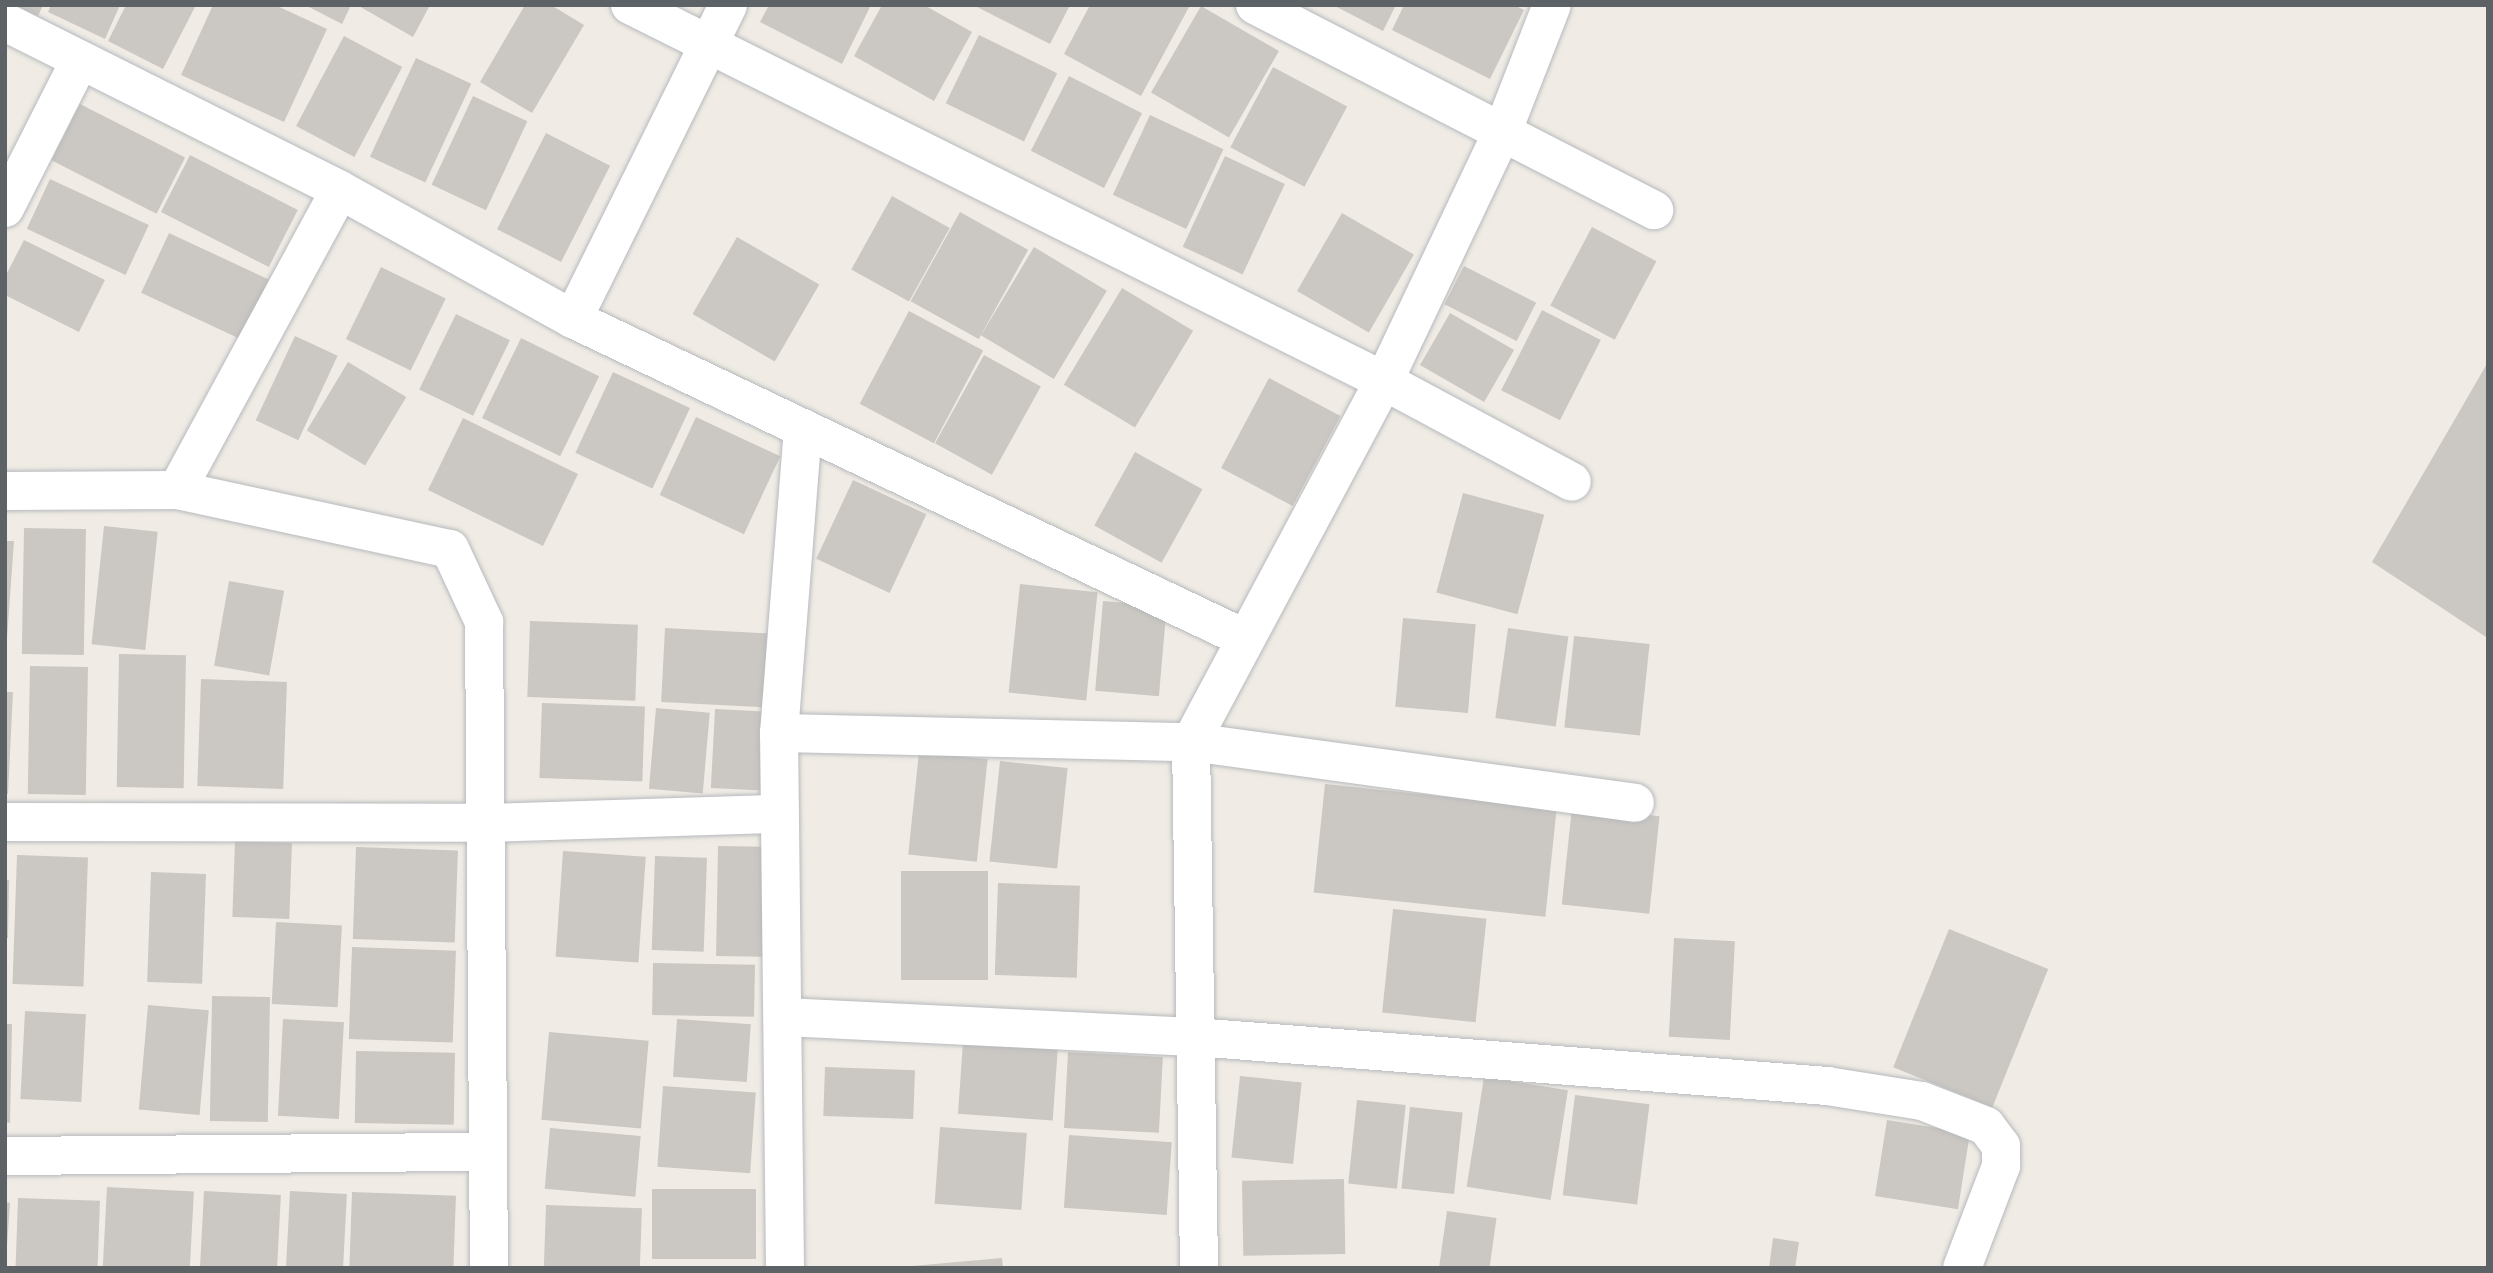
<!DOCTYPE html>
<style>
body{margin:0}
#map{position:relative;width:2493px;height:1273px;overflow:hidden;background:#f0ece5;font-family:Arial,sans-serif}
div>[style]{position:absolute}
.building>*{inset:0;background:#cbc7c2;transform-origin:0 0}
.roads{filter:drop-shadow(0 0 2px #b6b9bd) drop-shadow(0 0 2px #b6b9bd)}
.street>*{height:38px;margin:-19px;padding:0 19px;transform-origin:19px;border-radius:19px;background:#fff}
span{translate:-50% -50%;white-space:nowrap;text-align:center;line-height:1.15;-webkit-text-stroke:6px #fff;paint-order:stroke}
.frame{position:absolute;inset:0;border:7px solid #5d6267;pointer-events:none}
</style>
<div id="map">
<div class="building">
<div style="clip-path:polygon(15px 5px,43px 5px,38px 16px)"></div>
<div style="clip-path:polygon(51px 5px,120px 5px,105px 39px,48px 12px)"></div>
<div style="clip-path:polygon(126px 5px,196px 5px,163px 69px,108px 41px)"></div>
<div style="clip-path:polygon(213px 5px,275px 5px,327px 29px,284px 122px,181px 75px)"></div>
<div style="clip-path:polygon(305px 5px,351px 5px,342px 24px)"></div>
<div style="clip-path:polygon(357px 5px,430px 5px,413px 37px)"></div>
<div style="clip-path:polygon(525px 5px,551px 5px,584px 25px,532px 113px,480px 82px)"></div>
<div style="clip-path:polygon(769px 5px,871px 5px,842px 64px,760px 22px)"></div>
<div style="clip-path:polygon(882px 5px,924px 5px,972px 32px,934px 101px,854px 56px)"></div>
<div style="clip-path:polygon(973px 5px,1070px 5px,1050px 44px)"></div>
<div style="clip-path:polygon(1090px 5px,1189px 7px,1141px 96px,1064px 54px)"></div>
<div style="clip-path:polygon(1333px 5px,1396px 5px,1383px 31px)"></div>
<div style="clip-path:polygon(1404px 5px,1514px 5px,1524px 10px,1490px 79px,1392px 30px)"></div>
<div style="left:1201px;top:6px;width:90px;height:100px;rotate:30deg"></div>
<div style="left:979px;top:35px;width:87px;height:76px;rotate:26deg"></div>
<div style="left:344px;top:36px;width:66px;height:102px;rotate:28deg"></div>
<div style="left:416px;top:58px;width:61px;height:109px;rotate:25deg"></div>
<div style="left:1273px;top:67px;width:84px;height:91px;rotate:28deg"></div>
<div style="left:1069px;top:76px;width:82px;height:84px;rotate:27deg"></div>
<div style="left:473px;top:96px;width:60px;height:98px;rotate:25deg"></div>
<div style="left:80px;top:104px;width:118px;height:63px;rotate:27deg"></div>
<div style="left:1150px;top:115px;width:81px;height:88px;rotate:25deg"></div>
<div style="left:546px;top:133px;width:72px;height:108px;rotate:27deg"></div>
<div style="left:190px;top:155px;width:121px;height:64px;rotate:27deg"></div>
<div style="left:1225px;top:156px;width:66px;height:100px;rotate:25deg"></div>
<div style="left:50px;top:179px;width:109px;height:55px;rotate:25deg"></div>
<div style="left:892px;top:196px;width:66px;height:84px;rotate:29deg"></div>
<div style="left:960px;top:212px;width:78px;height:102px;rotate:29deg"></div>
<div style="left:1342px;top:213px;width:83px;height:90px;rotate:30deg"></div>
<div style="left:1592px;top:227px;width:73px;height:89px;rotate:28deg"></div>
<div style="left:169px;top:233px;width:110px;height:66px;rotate:25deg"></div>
<div style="left:737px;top:237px;width:95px;height:89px;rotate:30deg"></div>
<div style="clip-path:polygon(24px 240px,105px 280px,79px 332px,5px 295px,5px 277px)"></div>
<div style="left:1034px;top:247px;width:85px;height:103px;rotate:31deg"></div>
<div style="left:1464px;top:266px;width:81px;height:43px;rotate:27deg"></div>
<div style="left:381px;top:267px;width:72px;height:80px;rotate:26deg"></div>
<div style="left:1122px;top:288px;width:83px;height:113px;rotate:31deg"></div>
<div style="left:1542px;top:310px;width:66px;height:90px;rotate:27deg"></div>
<div style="left:909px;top:311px;width:84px;height:105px;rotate:28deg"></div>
<div style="left:1450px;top:313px;width:74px;height:60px;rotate:30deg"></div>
<div style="left:456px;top:314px;width:60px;height:84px;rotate:26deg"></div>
<div style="left:295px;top:336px;width:47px;height:93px;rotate:25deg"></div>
<div style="left:521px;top:338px;width:87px;height:89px;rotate:26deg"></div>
<div style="left:984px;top:355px;width:65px;height:101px;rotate:29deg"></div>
<div style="left:348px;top:362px;width:68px;height:80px;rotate:31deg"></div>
<div style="clip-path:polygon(2488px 362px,2488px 633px,2486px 637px,2372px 562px)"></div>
<div style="left:613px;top:372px;width:85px;height:89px;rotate:25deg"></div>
<div style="left:1269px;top:378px;width:81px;height:102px;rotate:28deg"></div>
<div style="left:696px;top:417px;width:93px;height:86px;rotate:25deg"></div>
<div style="left:463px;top:418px;width:128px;height:80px;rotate:26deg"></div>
<div style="left:1135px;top:452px;width:77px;height:84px;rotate:29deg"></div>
<div style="left:853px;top:480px;width:81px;height:87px;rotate:25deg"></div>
<div style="left:1463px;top:493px;width:84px;height:103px;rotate:15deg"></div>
<div style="left:104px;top:526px;width:54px;height:119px;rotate:6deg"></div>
<div style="left:24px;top:528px;width:62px;height:126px;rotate:1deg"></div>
<div style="clip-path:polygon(5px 541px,14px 541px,7px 638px,5px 638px)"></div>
<div style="left:229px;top:581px;width:56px;height:86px;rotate:10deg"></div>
<div style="left:1020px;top:584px;width:78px;height:109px;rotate:6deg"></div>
<div style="left:1103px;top:601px;width:64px;height:90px;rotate:5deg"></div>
<div style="left:1403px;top:618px;width:73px;height:89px;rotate:5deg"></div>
<div style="left:530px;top:621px;width:108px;height:76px;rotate:2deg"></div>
<div style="left:665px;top:628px;width:107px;height:74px;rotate:3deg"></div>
<div style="left:1508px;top:628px;width:61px;height:91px;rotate:8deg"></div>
<div style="left:1574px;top:636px;width:76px;height:92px;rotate:6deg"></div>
<div style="left:119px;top:654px;width:67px;height:133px;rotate:1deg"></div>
<div style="left:30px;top:666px;width:58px;height:128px;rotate:1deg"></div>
<div style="left:201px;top:679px;width:86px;height:107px;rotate:2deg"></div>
<div style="clip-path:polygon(5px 692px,13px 692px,8px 794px,5px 794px)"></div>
<div style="left:542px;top:703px;width:103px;height:75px;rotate:2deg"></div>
<div style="left:656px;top:708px;width:54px;height:81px;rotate:5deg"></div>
<div style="left:715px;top:709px;width:51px;height:79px;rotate:3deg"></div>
<div style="left:919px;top:752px;width:69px;height:103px;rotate:6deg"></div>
<div style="left:1000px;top:761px;width:68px;height:101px;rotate:6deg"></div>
<div style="left:1325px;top:784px;width:233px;height:109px;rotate:6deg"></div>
<div style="left:1572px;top:807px;width:88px;height:98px;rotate:6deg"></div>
<div style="left:235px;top:841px;width:57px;height:76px;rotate:2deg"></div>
<div style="left:718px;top:846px;width:51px;height:110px;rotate:1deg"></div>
<div style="left:356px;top:847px;width:102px;height:92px;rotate:2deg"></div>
<div style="left:563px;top:851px;width:83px;height:106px;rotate:4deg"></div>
<div style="left:17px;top:855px;width:71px;height:129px;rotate:2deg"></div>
<div style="left:655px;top:856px;width:52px;height:94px;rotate:2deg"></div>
<div style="left:901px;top:871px;width:87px;height:109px"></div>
<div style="left:151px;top:872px;width:55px;height:110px;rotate:2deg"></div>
<div style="clip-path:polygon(5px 880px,9px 880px,8px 938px,5px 938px)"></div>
<div style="left:998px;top:883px;width:82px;height:92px;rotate:2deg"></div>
<div style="left:1393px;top:909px;width:94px;height:104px;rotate:6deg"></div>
<div style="left:276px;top:922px;width:66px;height:82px;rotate:3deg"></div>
<div style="left:1949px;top:929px;width:107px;height:149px;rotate:22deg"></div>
<div style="left:1674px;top:938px;width:61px;height:99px;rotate:3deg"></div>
<div style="left:352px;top:947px;width:104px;height:92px;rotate:2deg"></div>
<div style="left:653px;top:963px;width:102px;height:52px;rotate:1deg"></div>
<div style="left:212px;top:996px;width:58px;height:125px;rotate:1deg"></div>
<div style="left:148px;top:1005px;width:61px;height:105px;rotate:5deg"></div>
<div style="left:25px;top:1011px;width:61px;height:88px;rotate:3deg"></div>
<div style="left:283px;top:1019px;width:61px;height:97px;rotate:3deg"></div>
<div style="left:677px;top:1019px;width:74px;height:58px;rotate:4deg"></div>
<div style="clip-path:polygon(5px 1024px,12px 1024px,10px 1123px,5px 1122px)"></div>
<div style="left:549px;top:1032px;width:100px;height:88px;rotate:5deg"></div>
<div style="left:963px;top:1042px;width:95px;height:72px;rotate:4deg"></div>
<div style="left:356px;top:1051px;width:99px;height:72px;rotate:1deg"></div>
<div style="left:1068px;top:1052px;width:95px;height:76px;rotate:3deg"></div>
<div style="left:825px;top:1067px;width:90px;height:49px;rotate:2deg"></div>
<div style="left:1240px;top:1076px;width:62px;height:82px;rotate:6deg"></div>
<div style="left:1484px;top:1077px;width:85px;height:111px;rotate:9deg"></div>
<div style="left:663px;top:1086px;width:93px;height:81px;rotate:4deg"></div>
<div style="left:1575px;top:1095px;width:75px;height:101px;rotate:7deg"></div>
<div style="left:1357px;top:1100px;width:49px;height:84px;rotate:6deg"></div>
<div style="left:1410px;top:1107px;width:53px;height:82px;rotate:6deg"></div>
<div style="left:1887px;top:1120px;width:84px;height:77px;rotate:9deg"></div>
<div style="left:940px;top:1127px;width:87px;height:77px;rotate:4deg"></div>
<div style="left:550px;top:1128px;width:91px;height:61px;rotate:5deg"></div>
<div style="left:1069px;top:1135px;width:103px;height:73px;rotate:4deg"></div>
<div style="left:1344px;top:1179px;width:75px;height:102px;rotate:89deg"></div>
<div style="left:107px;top:1187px;width:87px;height:81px;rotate:3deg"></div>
<div style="left:652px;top:1189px;width:104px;height:70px"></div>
<div style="left:204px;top:1191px;width:77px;height:77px;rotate:3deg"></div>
<div style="left:290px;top:1191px;width:57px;height:77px;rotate:3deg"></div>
<div style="left:352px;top:1192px;width:104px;height:76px;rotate:2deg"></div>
<div style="left:18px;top:1198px;width:82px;height:70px;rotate:2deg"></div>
<div style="clip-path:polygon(5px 1202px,10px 1203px,7px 1246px,5px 1246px)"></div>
<div style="left:546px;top:1205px;width:96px;height:63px;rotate:2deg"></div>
<div style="left:1447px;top:1211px;width:50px;height:58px;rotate:8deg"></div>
<div style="clip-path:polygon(1773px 1238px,1799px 1242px,1795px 1268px,1769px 1268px)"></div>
<div style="clip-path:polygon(1002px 1258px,1003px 1268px,912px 1268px,912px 1266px)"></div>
</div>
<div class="roads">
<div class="street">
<div style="left:630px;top:5px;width:843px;rotate:26.5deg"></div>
<div style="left:1384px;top:381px;width:213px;rotate:28.2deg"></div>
<div style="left:1255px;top:5px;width:449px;rotate:27.2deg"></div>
<div style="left:5px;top:22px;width:375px;rotate:26.6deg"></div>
<div style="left:340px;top:190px;width:266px;rotate:29deg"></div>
<div style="left:573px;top:319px;width:745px;rotate:25.43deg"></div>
<div style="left:5px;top:208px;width:166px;rotate:-63.1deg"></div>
<div style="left:573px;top:319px;width:350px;rotate:-63.7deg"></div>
<div style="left:177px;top:490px;width:341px;rotate:-61.5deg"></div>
<div style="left:5px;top:491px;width:172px;rotate:-0.3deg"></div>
<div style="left:177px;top:490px;width:279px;rotate:12.2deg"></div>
<div style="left:450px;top:549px;width:81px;rotate:65deg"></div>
<div style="left:484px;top:622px;width:646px;rotate:89.56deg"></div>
<div style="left:779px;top:733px;width:412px;rotate:1.3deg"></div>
<div style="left:1191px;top:742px;width:448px;rotate:7.8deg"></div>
<div style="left:5px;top:822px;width:481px;rotate:0.1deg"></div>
<div style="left:486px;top:823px;width:294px;rotate:-1.8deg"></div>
<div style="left:783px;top:1017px;width:412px;rotate:2.8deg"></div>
<div style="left:1195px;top:1037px;width:634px;rotate:4.43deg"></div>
<div style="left:1827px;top:1086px;width:96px;rotate:9deg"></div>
<div style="left:1922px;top:1101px;width:69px;rotate:21.3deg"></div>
<div style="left:1986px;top:1126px;width:25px;rotate:53deg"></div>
<div style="left:2001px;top:1146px;width:20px;rotate:90deg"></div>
<div style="left:2001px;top:1166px;width:109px;rotate:110.9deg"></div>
<div style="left:5px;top:1156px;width:483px;rotate:-0.5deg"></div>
<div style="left:785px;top:1268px;width:535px;rotate:-90.64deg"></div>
<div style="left:779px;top:733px;width:306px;rotate:-85.5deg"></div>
<div style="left:1199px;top:1268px;width:526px;rotate:-90.87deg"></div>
<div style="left:1191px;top:742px;width:409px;rotate:-61.9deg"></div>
<div style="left:1384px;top:381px;width:275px;rotate:-64.6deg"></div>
<div style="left:1502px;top:133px;width:137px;rotate:-68.7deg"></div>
</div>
</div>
<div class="frame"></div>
</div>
